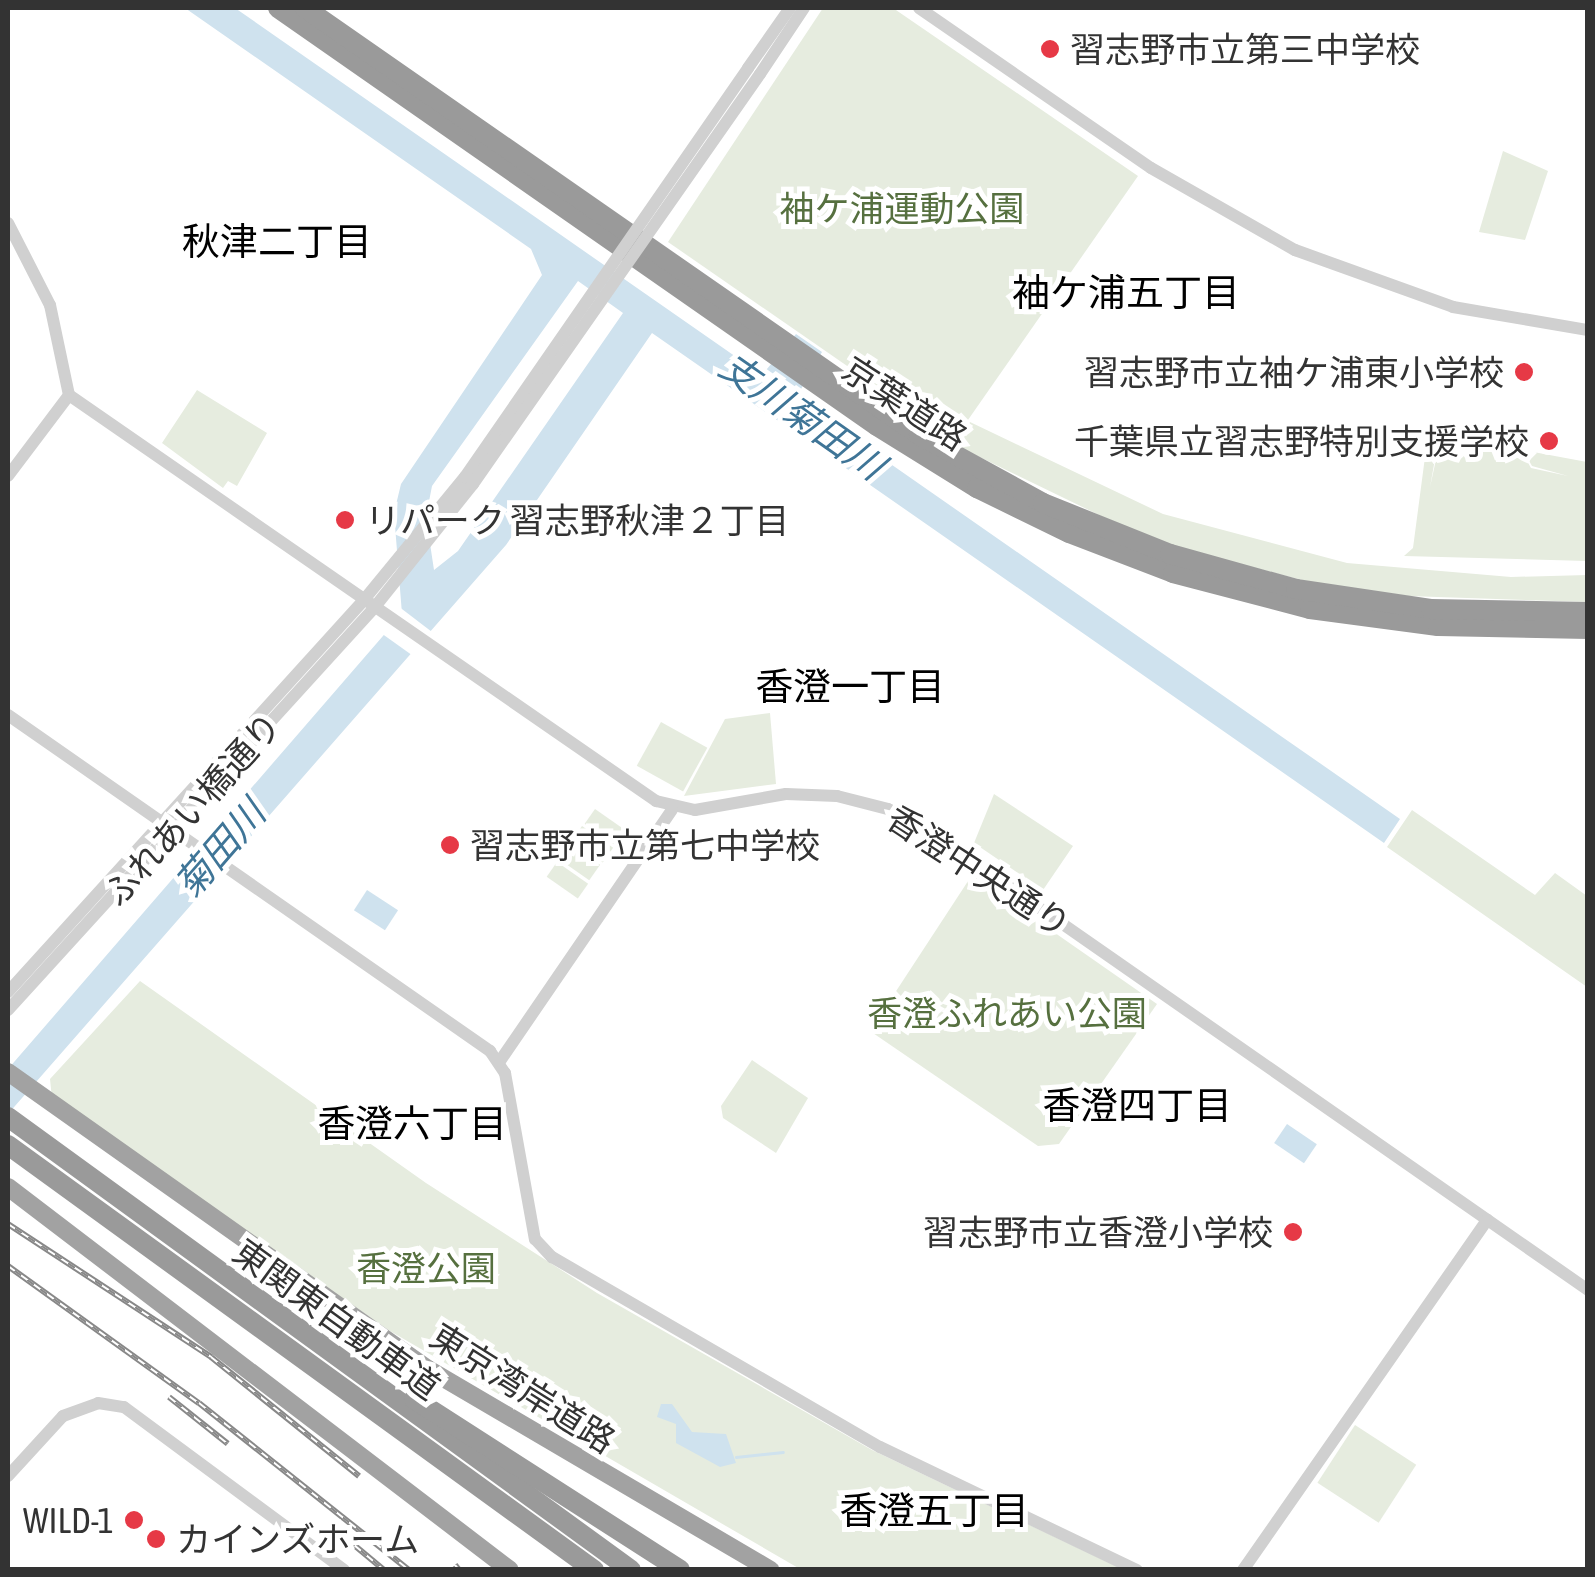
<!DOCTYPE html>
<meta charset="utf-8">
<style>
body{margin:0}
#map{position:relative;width:1595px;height:1577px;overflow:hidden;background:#fff;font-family:"Asap Condensed","Noto Sans JP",sans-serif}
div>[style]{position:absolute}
.green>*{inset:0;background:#e6ecdf;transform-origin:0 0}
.water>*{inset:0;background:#cfe2ee;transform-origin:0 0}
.pier>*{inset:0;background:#fff}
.stream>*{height:2.5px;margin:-1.25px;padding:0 1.25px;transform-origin:1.25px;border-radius:1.25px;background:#cfe2ee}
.tertiary>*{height:12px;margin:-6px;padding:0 6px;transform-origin:6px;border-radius:6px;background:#d0d0d0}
.trunk>*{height:18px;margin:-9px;padding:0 9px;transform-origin:9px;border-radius:9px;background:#a2a2a2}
.motorway>*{height:20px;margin:-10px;padding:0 10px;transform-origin:10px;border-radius:10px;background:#9a9a9a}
.rail>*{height:6px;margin-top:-3px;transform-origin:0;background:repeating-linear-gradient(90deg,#fff 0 8px,#888 0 16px);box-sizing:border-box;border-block:2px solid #888}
.tertiary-bridge>*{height:12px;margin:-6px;padding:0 6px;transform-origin:6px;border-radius:6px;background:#d0d0d0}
.dots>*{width:28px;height:28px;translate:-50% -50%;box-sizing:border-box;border:5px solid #fff;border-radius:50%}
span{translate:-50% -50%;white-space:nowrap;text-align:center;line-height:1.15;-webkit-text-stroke:10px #fff;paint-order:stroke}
.poi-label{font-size:35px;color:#333}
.left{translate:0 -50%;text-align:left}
.right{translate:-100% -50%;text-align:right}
.park-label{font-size:35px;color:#56703f}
.street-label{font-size:35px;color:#333}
.neighbourhood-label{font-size:38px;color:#000}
.water-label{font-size:38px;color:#3f7597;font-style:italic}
.frame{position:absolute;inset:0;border:10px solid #333;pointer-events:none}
</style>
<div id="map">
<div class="green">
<div style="clip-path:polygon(823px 8px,893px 8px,1138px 176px,954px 440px,668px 242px)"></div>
<div style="clip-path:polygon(1503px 151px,1548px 171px,1525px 240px,1479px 232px)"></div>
<div style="clip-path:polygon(197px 390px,267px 433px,237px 486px,228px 481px,223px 488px,162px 443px)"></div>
<div style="clip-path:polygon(970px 422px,1163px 514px,1347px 563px,1511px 577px,1587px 575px,1587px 602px,1408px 596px,1306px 581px,1201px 554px,1136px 533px,955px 445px)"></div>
<div style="clip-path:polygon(1441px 437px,1521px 450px,1531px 468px,1568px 476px,1532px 466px,1523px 450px,1587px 462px,1587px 561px,1404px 556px,1413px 548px,1425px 457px,1435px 459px,1430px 487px)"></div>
<div style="clip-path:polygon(770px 713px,776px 784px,684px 796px,725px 719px)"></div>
<div style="left:661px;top:722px;width:53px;height:50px;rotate:29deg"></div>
<div style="clip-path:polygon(994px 794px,1073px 846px,1043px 890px,974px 843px)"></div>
<div style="left:595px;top:809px;width:38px;height:18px;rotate:35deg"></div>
<div style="clip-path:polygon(1412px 810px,1535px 895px,1555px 873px,1587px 896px,1587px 987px,1387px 847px)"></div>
<div style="left:582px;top:826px;width:38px;height:18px;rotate:35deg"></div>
<div style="left:569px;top:843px;width:38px;height:19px;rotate:35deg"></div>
<div style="left:557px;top:862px;width:38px;height:18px;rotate:35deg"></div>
<div style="clip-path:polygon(972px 875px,1157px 1004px,1059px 1144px,1038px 1146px,870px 1031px)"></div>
<div style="clip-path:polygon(140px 981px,426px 1183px,597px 1293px,872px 1450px,1122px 1569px,800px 1569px,390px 1331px,52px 1099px,50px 1079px)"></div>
<div style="clip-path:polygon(752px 1060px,808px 1098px,776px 1153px,723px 1118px,721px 1106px)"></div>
<div style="left:1355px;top:1425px;width:73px;height:69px;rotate:33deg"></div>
</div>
<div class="water">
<div style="clip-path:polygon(evenodd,185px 8px,235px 8px,762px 375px,796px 334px,822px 352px,796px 398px,1400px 819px,1384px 843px,652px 333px,506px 545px,8px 1114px,8px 1069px,402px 614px,394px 513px,401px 484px,542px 275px,531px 249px,185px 8px,578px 281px,623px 313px,458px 551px,434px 570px,426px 517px,432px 486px,578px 281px)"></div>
<div style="left:367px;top:890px;width:37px;height:24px;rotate:33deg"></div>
<div style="left:1287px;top:1124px;width:36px;height:23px;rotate:34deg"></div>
<div style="clip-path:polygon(661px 1404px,672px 1404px,692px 1432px,726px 1434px,736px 1463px,720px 1467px,676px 1443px,676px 1424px,657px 1417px)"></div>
</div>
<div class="pier">
<div style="clip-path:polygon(398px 606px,436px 635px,416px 658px,381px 633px)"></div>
</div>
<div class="stream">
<div style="left:736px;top:1457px;width:47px;rotate:-6.1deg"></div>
</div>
<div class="tertiary">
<div style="left:919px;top:8px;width:282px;rotate:34.6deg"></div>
<div style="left:1151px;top:168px;width:166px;rotate:29.7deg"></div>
<div style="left:1295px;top:250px;width:168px;rotate:19.8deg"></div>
<div style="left:1453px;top:307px;width:137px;rotate:9.7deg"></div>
<div style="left:748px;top:68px;width:73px;rotate:-55deg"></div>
<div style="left:760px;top:74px;width:79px;rotate:-56.3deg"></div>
<div style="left:8px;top:223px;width:92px;rotate:62.9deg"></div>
<div style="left:50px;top:305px;width:92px;rotate:78.1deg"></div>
<div style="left:69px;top:395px;width:714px;rotate:34.67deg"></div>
<div style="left:656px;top:801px;width:40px;rotate:13deg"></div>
<div style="left:695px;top:810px;width:92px;rotate:-10deg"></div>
<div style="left:786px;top:794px;width:51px;rotate:2.2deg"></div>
<div style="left:837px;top:796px;width:53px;rotate:14.3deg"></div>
<div style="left:888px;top:809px;width:38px;rotate:27deg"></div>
<div style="left:922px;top:826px;width:812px;rotate:34.86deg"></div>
<div style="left:8px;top:476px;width:101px;rotate:-53deg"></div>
<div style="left:8px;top:715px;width:588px;rotate:34.88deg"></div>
<div style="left:490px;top:1051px;width:27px;rotate:56deg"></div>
<div style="left:505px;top:1073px;width:169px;rotate:79.8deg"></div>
<div style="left:535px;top:1239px;width:25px;rotate:47deg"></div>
<div style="left:552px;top:1257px;width:379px;rotate:30.1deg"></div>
<div style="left:880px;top:1447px;width:285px;rotate:25.6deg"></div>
<div style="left:8px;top:992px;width:528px;rotate:-47.76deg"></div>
<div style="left:363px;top:601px;width:161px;rotate:-50.6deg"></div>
<div style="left:8px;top:1010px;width:544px;rotate:-47.68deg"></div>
<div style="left:374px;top:608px;width:159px;rotate:-51.4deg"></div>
<div style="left:500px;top:1061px;width:304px;rotate:-55.6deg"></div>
<div style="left:8px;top:1476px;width:81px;rotate:-47.5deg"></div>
<div style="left:63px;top:1416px;width:37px;rotate:-20deg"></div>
<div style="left:98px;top:1403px;width:26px;rotate:9deg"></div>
<div style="left:124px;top:1407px;width:274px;rotate:36.5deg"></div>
<div style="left:1243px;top:1570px;width:427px;rotate:-55.1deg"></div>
</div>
<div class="trunk">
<div style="left:8px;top:1072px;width:514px;rotate:35.27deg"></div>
<div style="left:428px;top:1369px;width:397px;rotate:30.4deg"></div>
<div style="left:8px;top:1187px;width:631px;rotate:37.34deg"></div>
</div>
<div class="motorway">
<div style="left:278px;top:8px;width:730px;rotate:34.91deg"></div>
<div style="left:877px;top:426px;width:118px;rotate:31.8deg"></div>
<div style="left:977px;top:488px;width:102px;rotate:26.1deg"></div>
<div style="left:1069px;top:533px;width:111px;rotate:21deg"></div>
<div style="left:1173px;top:573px;width:142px;rotate:14.7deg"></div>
<div style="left:1310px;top:609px;width:129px;rotate:7.6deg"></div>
<div style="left:1438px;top:626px;width:150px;rotate:1.1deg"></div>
<div style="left:305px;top:8px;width:748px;rotate:34.82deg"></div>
<div style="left:919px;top:435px;width:141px;rotate:28.7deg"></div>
<div style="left:1043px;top:503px;width:137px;rotate:21.9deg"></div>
<div style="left:1170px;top:554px;width:131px;rotate:15.5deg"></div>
<div style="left:1296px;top:589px;width:136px;rotate:8.4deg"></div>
<div style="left:1431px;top:609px;width:157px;rotate:1.1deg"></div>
<div style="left:8px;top:1117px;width:770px;rotate:36.02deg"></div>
<div style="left:8px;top:1145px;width:724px;rotate:35.95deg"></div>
<div style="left:414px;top:1399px;width:316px;rotate:32.7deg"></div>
</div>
<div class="rail">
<div style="left:8px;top:1224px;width:243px;rotate:33.2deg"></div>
<div style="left:211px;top:1357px;width:190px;rotate:38.8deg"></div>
<div style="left:8px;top:1266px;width:235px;rotate:35.7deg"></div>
<div style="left:199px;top:1403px;width:268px;rotate:38.5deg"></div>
<div style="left:169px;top:1397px;width:75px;rotate:38.5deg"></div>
<div style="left:330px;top:1525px;width:70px;rotate:39.8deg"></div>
<div style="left:455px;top:1565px;width:6px;rotate:51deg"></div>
</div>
<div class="tertiary-bridge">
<div style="left:465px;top:477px;width:497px;rotate:-55.3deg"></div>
<div style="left:473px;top:484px;width:500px;rotate:-55.01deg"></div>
</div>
<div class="dots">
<div style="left:1050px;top:49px;background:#e63946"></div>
<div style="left:1524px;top:372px;background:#e63946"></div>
<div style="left:1549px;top:441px;background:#e63946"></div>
<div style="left:345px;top:520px;background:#e63946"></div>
<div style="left:450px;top:845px;background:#e63946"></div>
<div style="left:1293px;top:1232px;background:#e63946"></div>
<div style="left:134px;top:1520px;background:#e63946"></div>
<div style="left:156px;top:1539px;background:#e63946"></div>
</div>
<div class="poi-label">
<span class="left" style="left:1070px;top:49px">習志野市立第三中学校</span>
<span class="right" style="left:1504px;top:372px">習志野市立袖ケ浦東小学校</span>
<span class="right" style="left:1529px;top:441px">千葉県立習志野特別支援学校</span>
<span class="left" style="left:365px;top:520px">リパーク 習志野秋津２丁目</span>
<span class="left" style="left:470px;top:845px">習志野市立第七中学校</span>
<span class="right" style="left:1273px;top:1232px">習志野市立香澄小学校</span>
<span class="right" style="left:114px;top:1520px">WILD-1</span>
<span class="left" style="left:176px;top:1539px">カインズホーム</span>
</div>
<div class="park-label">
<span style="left:902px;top:208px">袖ケ浦運動公園</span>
<span style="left:1007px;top:1013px">香澄ふれあい公園</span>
<span style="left:426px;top:1268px">香澄公園</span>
</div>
<div class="street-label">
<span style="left:905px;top:403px;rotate:33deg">京葉道路</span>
<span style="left:192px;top:809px;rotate:-48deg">ふれあい橋通り</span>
<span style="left:979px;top:871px;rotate:33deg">香澄中央通り</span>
<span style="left:337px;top:1319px;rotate:36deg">東関東自動車道</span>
<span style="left:523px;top:1388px;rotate:32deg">東京湾岸道路</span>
</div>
<div class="neighbourhood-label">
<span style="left:277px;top:242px">秋津二丁目</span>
<span style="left:1126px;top:293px">袖ケ浦五丁目</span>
<span style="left:850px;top:687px">香澄一丁目</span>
<span style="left:1137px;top:1106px">香澄四丁目</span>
<span style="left:412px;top:1124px">香澄六丁目</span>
<span style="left:934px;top:1511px">香澄五丁目</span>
</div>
<div class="water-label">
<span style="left:802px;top:416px;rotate:35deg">支川菊田川</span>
<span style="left:220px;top:849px;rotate:-49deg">菊田川</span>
</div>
<div class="frame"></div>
</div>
